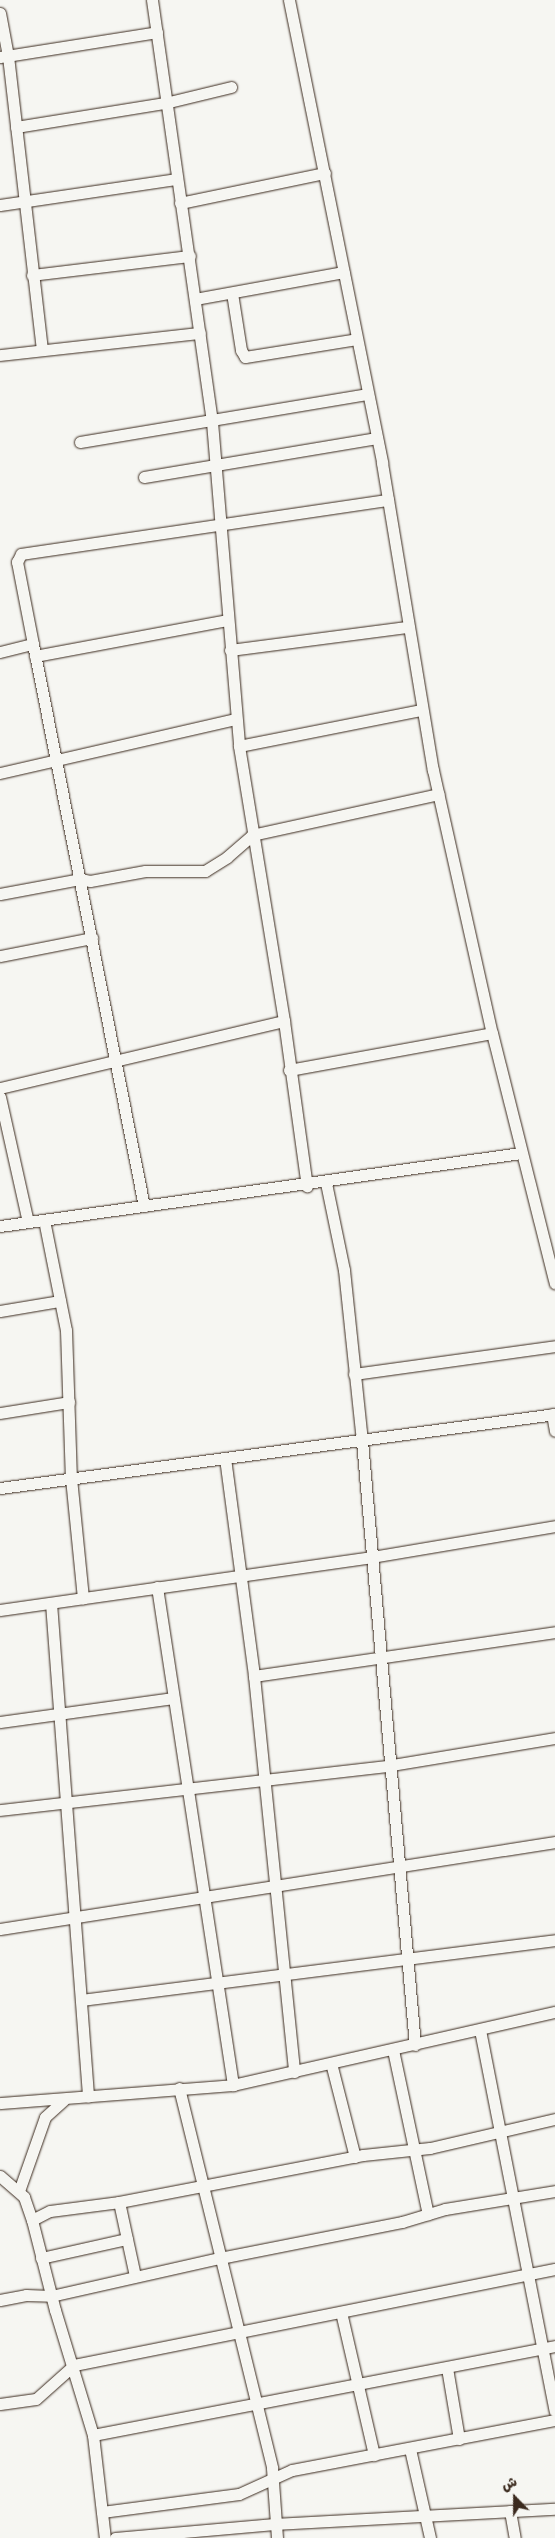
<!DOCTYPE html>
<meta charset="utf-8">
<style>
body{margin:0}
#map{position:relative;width:555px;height:2538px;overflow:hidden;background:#f6f6f2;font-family:"Comic Neue","Playpen Sans Arabic",sans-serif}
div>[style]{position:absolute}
.roads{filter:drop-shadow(0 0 1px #3b2a1e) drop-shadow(0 0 1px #3b2a1e)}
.minor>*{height:11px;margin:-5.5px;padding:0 5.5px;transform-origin:5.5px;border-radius:5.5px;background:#f6f6f2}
span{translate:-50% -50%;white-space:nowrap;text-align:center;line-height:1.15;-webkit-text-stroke:4.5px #f6f6f2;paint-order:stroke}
.north{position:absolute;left:490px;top:2473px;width:50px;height:50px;-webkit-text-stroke:4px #f6f6f2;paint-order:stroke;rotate:338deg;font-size:14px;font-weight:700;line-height:20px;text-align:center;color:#3b2a1e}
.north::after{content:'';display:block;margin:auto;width:18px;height:22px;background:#3b2a1e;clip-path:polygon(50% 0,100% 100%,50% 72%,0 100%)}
</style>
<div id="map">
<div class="roads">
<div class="minor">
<div style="left:152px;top:0;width:426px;rotate:81.9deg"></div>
<div style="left:212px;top:422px;width:325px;rotate:85.2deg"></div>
<div style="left:239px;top:746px;width:279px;rotate:80.7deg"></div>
<div style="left:289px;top:0;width:472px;rotate:78.6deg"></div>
<div style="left:382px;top:463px;width:311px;rotate:80.6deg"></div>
<div style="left:433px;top:770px;width:270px;rotate:77.4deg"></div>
<div style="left:492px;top:1033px;width:258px;rotate:75.9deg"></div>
<div style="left:0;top:13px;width:44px;rotate:79.5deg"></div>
<div style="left:8px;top:56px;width:296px;rotate:83.4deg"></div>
<div style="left:0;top:57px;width:159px;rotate:-9deg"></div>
<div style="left:16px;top:127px;width:151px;rotate:-9.2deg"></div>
<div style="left:165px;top:103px;width:68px;rotate:-13.6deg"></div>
<div style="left:180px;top:203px;width:148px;rotate:-11.7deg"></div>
<div style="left:0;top:205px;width:179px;rotate:-8.4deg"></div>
<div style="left:32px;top:275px;width:159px;rotate:-6.9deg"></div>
<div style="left:232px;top:293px;width:58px;rotate:81deg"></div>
<div style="left:241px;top:350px;width:8px;rotate:60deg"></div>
<div style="left:245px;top:357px;width:113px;rotate:-9.1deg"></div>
<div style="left:195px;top:299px;width:151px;rotate:-10.3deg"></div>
<div style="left:0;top:355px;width:201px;rotate:-6.3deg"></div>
<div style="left:80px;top:442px;width:292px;rotate:-9.5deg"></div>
<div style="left:144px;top:477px;width:236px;rotate:-9.5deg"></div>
<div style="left:33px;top:644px;width:84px;rotate:-101deg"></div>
<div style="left:17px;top:562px;width:9px;rotate:-63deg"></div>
<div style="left:21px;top:554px;width:371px;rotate:-8.4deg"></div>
<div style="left:230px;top:650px;width:178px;rotate:-7.4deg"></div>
<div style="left:0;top:652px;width:34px;rotate:-14deg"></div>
<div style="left:33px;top:644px;width:573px;rotate:78.83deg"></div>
<div style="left:35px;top:656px;width:195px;rotate:-10.6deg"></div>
<div style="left:239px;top:746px;width:186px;rotate:-11.2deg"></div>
<div style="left:0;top:773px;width:242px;rotate:-12.9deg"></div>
<div style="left:0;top:894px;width:81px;rotate:-10.6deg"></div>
<div style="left:80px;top:879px;width:10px;rotate:11deg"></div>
<div style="left:90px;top:881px;width:56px;rotate:-10.3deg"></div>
<div style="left:145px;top:871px;width:60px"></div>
<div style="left:205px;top:871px;width:26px;rotate:-32deg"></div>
<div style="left:227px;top:857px;width:33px;rotate:-41deg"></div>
<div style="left:252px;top:835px;width:191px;rotate:-12.4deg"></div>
<div style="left:0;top:956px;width:94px;rotate:-11.1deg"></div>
<div style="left:289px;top:1070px;width:206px;rotate:-10.3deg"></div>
<div style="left:0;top:1088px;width:292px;rotate:-13.3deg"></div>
<div style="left:284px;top:1021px;width:167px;rotate:82.1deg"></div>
<div style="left:0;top:1097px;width:128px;rotate:77.4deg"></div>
<div style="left:326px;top:1183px;width:89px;rotate:78.3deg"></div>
<div style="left:344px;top:1270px;width:172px;rotate:84deg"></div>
<div style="left:362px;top:1441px;width:606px;rotate:84.99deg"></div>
<div style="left:44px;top:1220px;width:112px;rotate:78.7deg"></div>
<div style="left:66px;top:1330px;width:148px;rotate:88.1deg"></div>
<div style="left:71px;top:1478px;width:121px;rotate:84.3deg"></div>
<div style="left:0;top:1226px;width:526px;rotate:-7.98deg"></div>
<div style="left:0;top:1311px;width:61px;rotate:-9.5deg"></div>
<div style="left:354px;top:1374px;width:203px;rotate:-7.9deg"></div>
<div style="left:0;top:1413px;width:70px;rotate:-9.1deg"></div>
<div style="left:552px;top:1414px;width:17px;rotate:80deg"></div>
<div style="left:225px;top:1458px;width:220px;rotate:82.4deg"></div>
<div style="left:254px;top:1676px;width:398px;rotate:84.2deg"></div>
<div style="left:0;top:1488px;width:560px;rotate:-7.59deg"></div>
<div style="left:157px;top:1587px;width:504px;rotate:81.32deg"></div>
<div style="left:51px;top:1603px;width:495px;rotate:85.7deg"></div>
<div style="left:0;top:1610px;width:376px;rotate:-8.1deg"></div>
<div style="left:372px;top:1557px;width:186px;rotate:-9.6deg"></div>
<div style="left:254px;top:1676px;width:304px;rotate:-8.3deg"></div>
<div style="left:0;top:1722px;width:175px;rotate:-7.9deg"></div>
<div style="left:0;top:1810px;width:395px;rotate:-6.5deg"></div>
<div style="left:392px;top:1765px;width:165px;rotate:-9.4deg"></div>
<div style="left:0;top:1929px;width:562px;rotate:-8.91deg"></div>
<div style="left:81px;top:2000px;width:478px;rotate:-7.2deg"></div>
<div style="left:480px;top:2030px;width:388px;rotate:78.9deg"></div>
<div style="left:393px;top:2050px;width:168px;rotate:78deg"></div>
<div style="left:331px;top:2063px;width:97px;rotate:75.7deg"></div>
<div style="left:179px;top:2088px;width:391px;rotate:76.2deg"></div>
<div style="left:272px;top:2468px;width:70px;rotate:85.9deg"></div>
<div style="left:0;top:2103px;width:234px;rotate:-4.4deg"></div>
<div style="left:233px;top:2085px;width:330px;rotate:-12.8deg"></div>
<div style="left:0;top:2176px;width:32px;rotate:41deg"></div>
<div style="left:24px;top:2197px;width:24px;rotate:71deg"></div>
<div style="left:32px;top:2220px;width:93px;rotate:75.7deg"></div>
<div style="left:55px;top:2310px;width:131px;rotate:73.1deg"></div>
<div style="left:93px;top:2435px;width:104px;rotate:83.4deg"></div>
<div style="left:19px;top:2191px;width:78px;rotate:-70.6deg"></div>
<div style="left:45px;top:2117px;width:25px;rotate:-42deg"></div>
<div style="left:119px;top:2202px;width:76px;rotate:77.8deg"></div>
<div style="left:32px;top:2220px;width:20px;rotate:-27deg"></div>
<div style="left:50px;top:2211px;width:70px;rotate:-7.4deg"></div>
<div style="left:119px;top:2202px;width:248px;rotate:-10.9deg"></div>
<div style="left:363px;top:2155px;width:67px;rotate:-6deg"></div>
<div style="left:430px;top:2148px;width:128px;rotate:-13.1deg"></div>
<div style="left:41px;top:2258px;width:88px;rotate:-12.5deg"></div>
<div style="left:0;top:2300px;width:26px;rotate:-11deg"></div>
<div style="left:26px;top:2295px;width:25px;rotate:2deg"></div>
<div style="left:51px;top:2296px;width:173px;rotate:-12.7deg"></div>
<div style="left:220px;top:2258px;width:186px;rotate:-11.2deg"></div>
<div style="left:402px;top:2222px;width:45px;rotate:-16.8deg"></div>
<div style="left:445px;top:2209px;width:111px;rotate:-9.3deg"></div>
<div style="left:341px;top:2312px;width:147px;rotate:77deg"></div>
<div style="left:447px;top:2368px;width:72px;rotate:80.4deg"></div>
<div style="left:0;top:2404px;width:36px;rotate:-8deg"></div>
<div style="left:36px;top:2399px;width:51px;rotate:-41.8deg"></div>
<div style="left:74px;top:2365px;width:490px;rotate:-11.3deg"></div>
<div style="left:93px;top:2435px;width:470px;rotate:-10.9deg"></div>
<div style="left:410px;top:2449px;width:91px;rotate:77.3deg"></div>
<div style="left:510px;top:2511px;width:27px;rotate:80deg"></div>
<div style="left:102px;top:2512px;width:138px;rotate:-7.5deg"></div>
<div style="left:239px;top:2494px;width:58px;rotate:-24.4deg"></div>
<div style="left:292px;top:2470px;width:268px;rotate:-10.8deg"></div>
<div style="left:115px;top:2538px;width:160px;rotate:-5deg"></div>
<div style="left:274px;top:2524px;width:281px;rotate:-3.1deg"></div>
</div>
</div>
<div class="north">ش</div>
</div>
